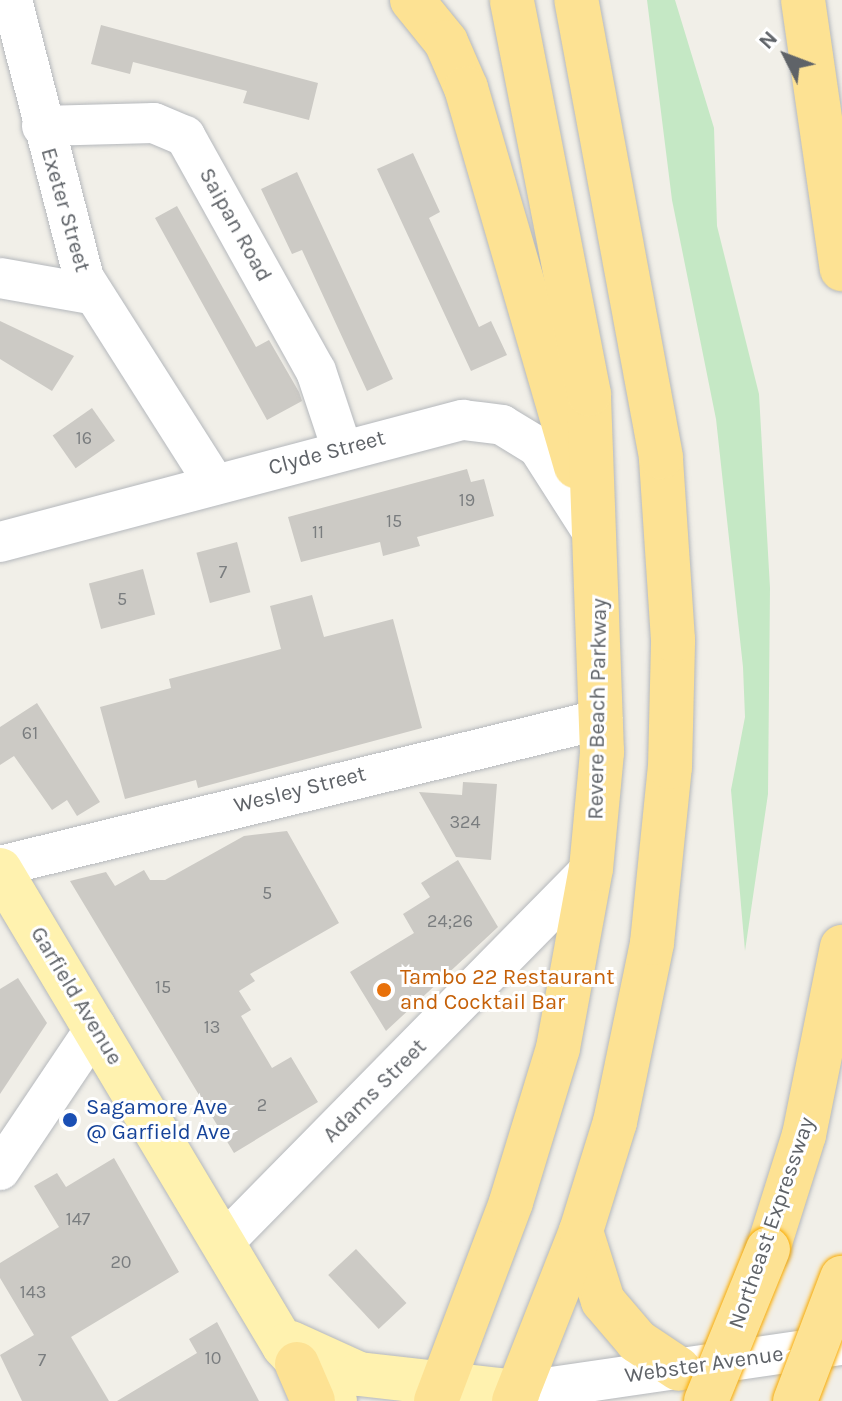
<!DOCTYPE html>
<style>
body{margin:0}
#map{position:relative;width:842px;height:1401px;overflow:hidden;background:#f1efe8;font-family:Karla,sans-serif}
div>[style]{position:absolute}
.green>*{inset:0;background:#c5e8c5}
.building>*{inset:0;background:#cccac5;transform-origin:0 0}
.roads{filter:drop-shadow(0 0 2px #b5b8bc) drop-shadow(0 0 2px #b5b8bc)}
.minor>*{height:40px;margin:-20px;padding:0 20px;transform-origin:20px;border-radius:20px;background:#fff}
.major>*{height:44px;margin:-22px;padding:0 22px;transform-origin:22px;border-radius:22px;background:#fff2af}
.highway>*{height:44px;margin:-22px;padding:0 22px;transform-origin:22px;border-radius:22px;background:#fde293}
.bridges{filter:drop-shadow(0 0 2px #f9ab00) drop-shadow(0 0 2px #f9ab00)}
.highway-bridge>*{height:44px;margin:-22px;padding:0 22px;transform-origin:22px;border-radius:22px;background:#fde293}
.dots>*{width:22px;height:22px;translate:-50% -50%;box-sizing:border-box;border:4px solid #fff;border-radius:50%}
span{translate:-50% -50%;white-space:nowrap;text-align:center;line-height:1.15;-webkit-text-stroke:6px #fff;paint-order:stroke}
.number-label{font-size:18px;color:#7a7d7f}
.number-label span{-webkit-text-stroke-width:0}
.street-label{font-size:22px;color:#5f6368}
.food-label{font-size:22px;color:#c56008}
.left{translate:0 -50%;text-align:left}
.transit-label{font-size:22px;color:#164399}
.north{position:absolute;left:746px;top:16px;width:80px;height:80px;-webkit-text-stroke:6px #fff;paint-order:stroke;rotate:312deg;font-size:22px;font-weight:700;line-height:32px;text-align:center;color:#5f6368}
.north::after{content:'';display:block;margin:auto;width:28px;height:36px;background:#5f6368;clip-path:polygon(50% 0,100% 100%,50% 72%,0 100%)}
</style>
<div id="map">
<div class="green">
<div style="clip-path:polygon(647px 0,675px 0,714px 128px,717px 226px,759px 394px,770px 588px,768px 794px,745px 951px,731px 790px,745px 717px,743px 667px,716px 419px,672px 200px)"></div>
</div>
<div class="building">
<div style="clip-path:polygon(101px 25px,318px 83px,309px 120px,243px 103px,247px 91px,133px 62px,130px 74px,91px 64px)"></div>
<div style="clip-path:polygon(413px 153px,440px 212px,429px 218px,479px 327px,491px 321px,507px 355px,471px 371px,377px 169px)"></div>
<div style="clip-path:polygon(297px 172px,393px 379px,367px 391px,302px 250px,292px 254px,261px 189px)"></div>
<div style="clip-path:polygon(177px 206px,256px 347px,269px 340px,299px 392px,302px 401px,267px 420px,155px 218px)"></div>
<div style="clip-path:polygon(0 321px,74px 356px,52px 391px,0 359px)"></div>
<div style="left:92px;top:408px;width:40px;height:48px;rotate:55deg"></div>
<div style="clip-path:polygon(467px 469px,471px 482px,484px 479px,494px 516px,417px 537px,420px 546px,383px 556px,380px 542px,301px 562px,288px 517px)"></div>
<div style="left:237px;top:542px;width:52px;height:42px;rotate:75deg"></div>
<div style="left:143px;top:569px;width:47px;height:56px;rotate:75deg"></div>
<div style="clip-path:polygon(312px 595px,324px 637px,393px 619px,422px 728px,198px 788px,196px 780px,125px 799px,100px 707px,171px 688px,169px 679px,281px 649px,270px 606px)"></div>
<div style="clip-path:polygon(37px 703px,100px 802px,77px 816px,67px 800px,52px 810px,14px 756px,0 765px,0 727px)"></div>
<div style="clip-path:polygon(463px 782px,497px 784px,491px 860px,456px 857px,419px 792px,462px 795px)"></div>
<div style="clip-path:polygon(287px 831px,339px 923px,250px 974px,255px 981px,239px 991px,251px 1010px,241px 1016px,272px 1068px,291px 1057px,318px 1102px,234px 1153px,70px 881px,106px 872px,115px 886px,144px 870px,150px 880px,165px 880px,244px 836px)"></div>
<div style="clip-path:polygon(458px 860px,498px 927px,386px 1031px,350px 972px,414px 933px,403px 914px,430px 897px,421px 883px)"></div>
<div style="clip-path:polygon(18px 978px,47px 1023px,0 1094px,0 989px)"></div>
<div style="clip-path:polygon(114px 1158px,179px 1272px,71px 1337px,109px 1401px,22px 1401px,0 1355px,34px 1335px,0 1278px,0 1263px,59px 1227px,34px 1186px,57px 1173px,66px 1187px)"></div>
<div style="left:356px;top:1249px;width:74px;height:38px;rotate:47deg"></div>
<div style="clip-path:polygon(217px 1322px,259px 1401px,117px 1401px,197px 1353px,189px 1339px)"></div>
</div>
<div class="roads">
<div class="minor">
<div style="left:12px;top:0;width:287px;rotate:75.5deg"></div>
<div style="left:84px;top:278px;width:243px;rotate:57.6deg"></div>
<div style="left:42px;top:126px;width:112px;rotate:-1.5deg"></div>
<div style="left:154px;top:123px;width:34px;rotate:23deg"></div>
<div style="left:185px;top:136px;width:269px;rotate:60.9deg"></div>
<div style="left:316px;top:371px;width:82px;rotate:71.6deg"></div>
<div style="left:0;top:278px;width:92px;rotate:10deg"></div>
<div style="left:0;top:542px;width:479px;rotate:-14.8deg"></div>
<div style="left:463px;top:420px;width:39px;rotate:7deg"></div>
<div style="left:502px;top:425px;width:42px;rotate:31.4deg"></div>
<div style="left:538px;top:447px;width:106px;rotate:57.4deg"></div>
<div style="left:0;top:866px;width:620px;rotate:-13.72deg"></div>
<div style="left:0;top:1170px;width:172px;rotate:-56.1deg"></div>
<div style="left:223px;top:1243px;width:525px;rotate:-45.46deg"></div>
<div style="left:518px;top:1392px;width:327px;rotate:-8.3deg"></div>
</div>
<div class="major">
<div style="left:0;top:870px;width:554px;rotate:59.18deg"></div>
<div style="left:284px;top:1346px;width:75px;rotate:47.2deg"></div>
<div style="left:291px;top:1343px;width:75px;rotate:24.5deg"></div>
<div style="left:359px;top:1374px;width:160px;rotate:6.5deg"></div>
</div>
<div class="highway">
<div style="left:412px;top:0;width:54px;rotate:51deg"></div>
<div style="left:446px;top:42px;width:50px;rotate:66.5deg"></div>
<div style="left:466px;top:88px;width:394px;rotate:73.8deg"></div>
<div style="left:803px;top:0;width:272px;rotate:81.8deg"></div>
<div style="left:581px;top:1231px;width:73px;rotate:72.6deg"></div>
<div style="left:603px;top:1301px;width:52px;rotate:49.6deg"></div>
<div style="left:637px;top:1341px;width:50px;rotate:33.7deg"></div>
<div style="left:768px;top:1249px;width:120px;rotate:-72.5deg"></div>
<div style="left:804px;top:1135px;width:192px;rotate:-78.6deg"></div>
<div style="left:297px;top:1364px;width:40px;rotate:66.6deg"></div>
<div style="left:436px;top:1401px;width:213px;rotate:-69.3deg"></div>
<div style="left:511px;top:1202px;width:161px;rotate:-73deg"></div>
<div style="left:558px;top:1048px;width:182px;rotate:-79.6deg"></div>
<div style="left:591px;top:869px;width:118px;rotate:-84.6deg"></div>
<div style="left:602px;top:752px;width:358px;rotate:-92.1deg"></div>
<div style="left:589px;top:394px;width:401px;rotate:-101.1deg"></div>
<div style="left:514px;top:1401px;width:183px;rotate:-68.5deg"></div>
<div style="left:581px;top:1231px;width:114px;rotate:-72.7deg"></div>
<div style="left:615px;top:1122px;width:183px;rotate:-78.3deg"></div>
<div style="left:652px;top:943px;width:177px;rotate:-84.2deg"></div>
<div style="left:670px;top:767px;width:127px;rotate:-88.6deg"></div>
<div style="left:673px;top:640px;width:183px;rotate:-93.8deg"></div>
<div style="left:661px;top:457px;width:465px;rotate:-100.5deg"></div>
</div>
</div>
<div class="bridges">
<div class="highway-bridge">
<div style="left:706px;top:1401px;width:164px;rotate:-67.8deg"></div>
<div style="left:795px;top:1401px;width:132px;rotate:-69.1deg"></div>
</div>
</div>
<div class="dots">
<div style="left:384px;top:990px;background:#e8710a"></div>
<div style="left:70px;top:1120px;background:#1a4fb4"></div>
</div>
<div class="number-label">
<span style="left:84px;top:438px">16</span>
<span style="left:467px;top:500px">19</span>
<span style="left:394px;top:521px">15</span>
<span style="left:318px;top:532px">11</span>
<span style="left:223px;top:572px">7</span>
<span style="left:122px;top:599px">5</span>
<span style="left:30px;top:733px">61</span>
<span style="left:465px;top:822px">324</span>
<span style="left:267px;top:893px">5</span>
<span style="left:450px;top:921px">24;26</span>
<span style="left:163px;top:987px">15</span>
<span style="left:212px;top:1027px">13</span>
<span style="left:262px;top:1105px">2</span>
<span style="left:78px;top:1219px">147</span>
<span style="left:121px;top:1262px">20</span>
<span style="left:33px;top:1292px">143</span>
<span style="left:213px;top:1358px">10</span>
<span style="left:42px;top:1360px">7</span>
</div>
<div class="street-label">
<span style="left:65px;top:210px;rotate:74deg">Exeter Street</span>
<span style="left:235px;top:225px;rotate:61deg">Saipan Road</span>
<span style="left:327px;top:453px;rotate:-15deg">Clyde Street</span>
<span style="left:598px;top:709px;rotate:-89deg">Revere Beach Parkway</span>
<span style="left:300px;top:790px;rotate:-14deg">Wesley Street</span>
<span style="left:76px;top:996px;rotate:59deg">Garfield Avenue</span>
<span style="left:375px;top:1091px;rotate:-45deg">Adams Street</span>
<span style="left:772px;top:1223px;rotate:-71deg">Northeast Expressway</span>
<span style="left:704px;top:1365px;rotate:-8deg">Webster Avenue</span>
</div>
<div class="food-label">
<span class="left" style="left:400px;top:990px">Tambo 22 Restaurant<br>and Cocktail Bar</span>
</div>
<div class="transit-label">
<span class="left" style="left:86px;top:1120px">Sagamore Ave<br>@ Garfield Ave</span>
</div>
<div class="north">N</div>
</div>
